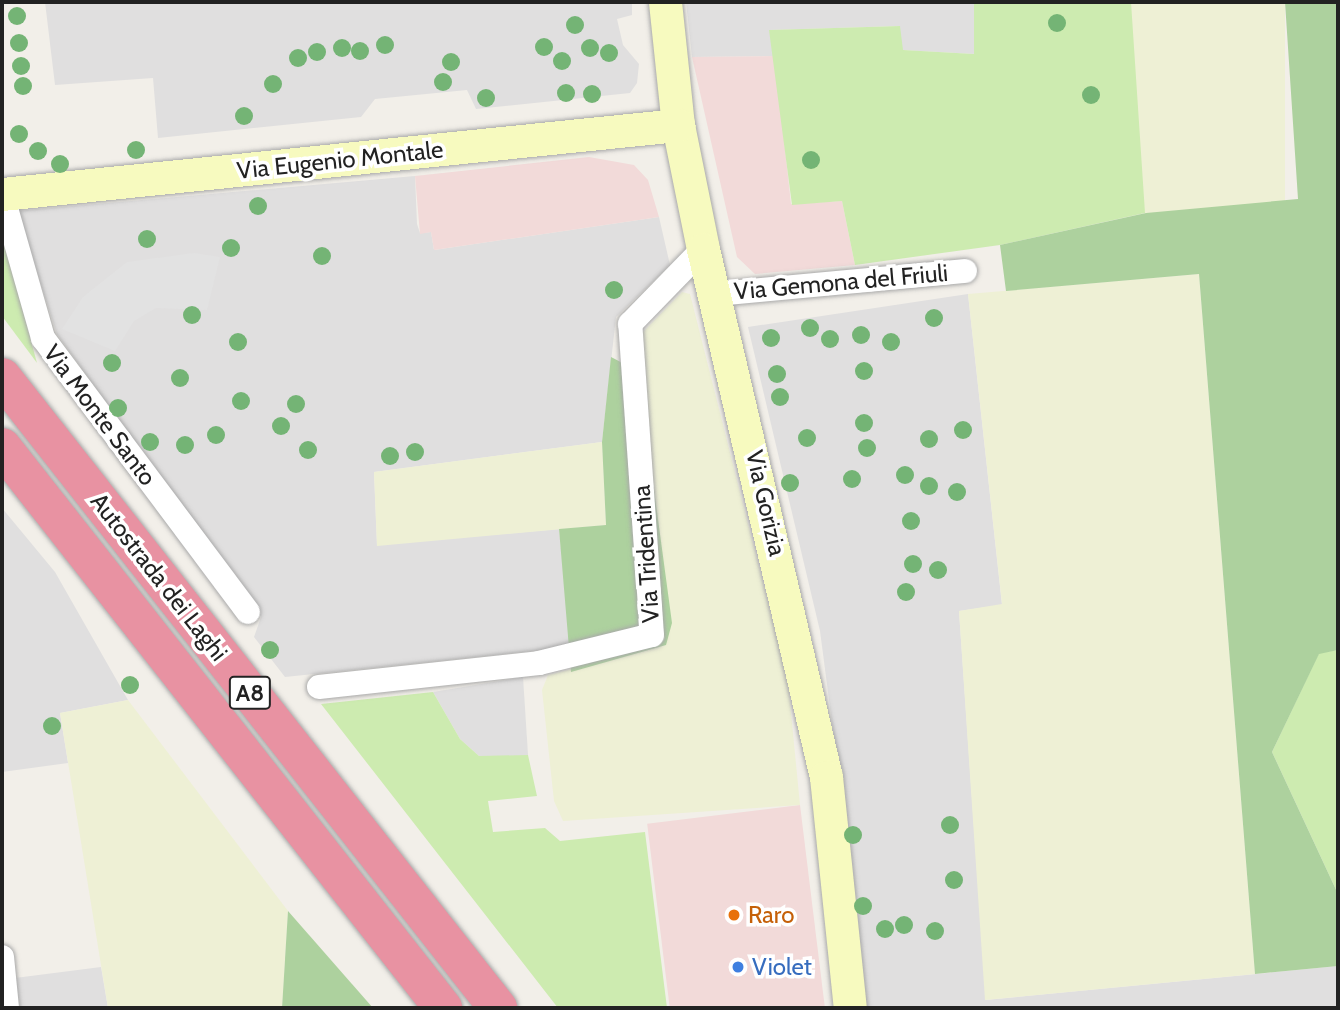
<!DOCTYPE html>
<style>
body{margin:0}
#map{position:relative;width:1340px;height:1010px;overflow:hidden;background:#f2efe9;font-family:Cabin,sans-serif}
div>[style]{position:absolute}
.residential>*{inset:0;background:#e0dfdf}
.commercial>*{inset:0;background:#f2dad9;transform-origin:0 0}
.farmland>*{inset:0;background:#eef0d5;transform-origin:0 0}
.grass>*{inset:0;background:#cdebb0}
.forest>*{inset:0;background:#add19e}
.parking>*{inset:0;background:#e2e2e2}
.roads{filter:drop-shadow(0 0 2px #a9a9a9) drop-shadow(0 0 2px #a9a9a9)}
.street>*{height:24px;margin:-12px;padding:0 12px;transform-origin:12px;border-radius:12px;background:#fff}
.secondary>*{height:33px;margin:-16.5px;padding:0 16.5px;transform-origin:16.5px;border-radius:16.5px;background:#f7fabf}
.highway>*{height:38px;margin:-19px;padding:0 19px;transform-origin:19px;border-radius:19px;background:#e892a2}
.trees>*{width:18px;height:18px;margin:-9px;border-radius:50%;background:#74b475}
.dots>*{width:19px;height:19px;translate:-50% -50%;box-sizing:border-box;border:4px solid #fff;border-radius:50%}
span{translate:-50% -50%;white-space:nowrap;text-align:center;line-height:1.15;-webkit-text-stroke:7px #fff;paint-order:stroke}
.shield-label span{padding:2px 5px;background:#fff;border:2px solid;border-radius:5px;-webkit-text-stroke-width:0}
.shield-label{font-size:23px;color:#222;font-weight:700}
.street-label{font-size:24px;color:#222}
.food-label{font-size:24px;color:#c56008}
.left{translate:0 -50%;text-align:left}
.shop-label{font-size:24px;color:#366cbe}
.frame{position:absolute;inset:0;border:4px solid #222;pointer-events:none}
</style>
<div id="map">
<div class="residential">
<div style="clip-path:polygon(45px 2px,632px 2px,632px 15px,617px 19px,623px 45px,639px 64px,637px 83px,630px 93px,476px 109px,467px 90px,375px 99px,361px 117px,158px 138px,153px 78px,55px 85px)"></div>
<div style="clip-path:polygon(686px 2px,974px 2px,975px 54px,902px 50px,899px 26px,770px 30px,775px 56px,692px 57px)"></div>
<div style="clip-path:polygon(415px 176px,417px 224px,420px 233px,431px 232px,434px 250px,659px 217px,670px 265px,616px 317px,602px 442px,374px 472px,377px 545px,559px 529px,571px 647px,285px 677px,254px 637px,261px 617px,57px 334px,17px 211px)"></div>
<div style="clip-path:polygon(968px 294px,1002px 605px,959px 611px,986px 1000px,1338px 966px,1338px 1008px,863px 1008px,855px 898px,820px 631px,748px 327px)"></div>
<div style="clip-path:polygon(2px 508px,55px 572px,128px 700px,60px 713px,68px 763px,2px 772px)"></div>
<div style="clip-path:polygon(523px 677px,528px 755px,512px 759px,479px 756px,460px 739px,433px 692px)"></div>
<div style="clip-path:polygon(101px 967px,108px 1008px,20px 1008px,15px 978px)"></div>
</div>
<div class="commercial">
<div style="clip-path:polygon(775px 56px,791px 204px,842px 201px,855px 265px,755px 274px,737px 257px,692px 57px)"></div>
<div style="clip-path:polygon(589px 157px,634px 165px,648px 180px,659px 217px,434px 250px,431px 232px,420px 234px,415px 176px)"></div>
<div style="left:800px;top:805px;width:205px;height:154px;rotate:83deg"></div>
</div>
<div class="farmland">
<div style="left:1131px;top:2px;width:154px;height:211px"></div>
<div style="clip-path:polygon(1199px 274px,1255px 974px,985px 1000px,959px 611px,1002px 604px,968px 294px)"></div>
<div style="clip-path:polygon(682px 292px,690px 294px,788px 682px,800px 805px,563px 821px,554px 801px,542px 690px,548px 675px,666px 645px,636px 352px,642px 333px)"></div>
<div style="clip-path:polygon(602px 442px,606px 525px,377px 546px,374px 472px)"></div>
<div style="clip-path:polygon(128px 700px,288px 911px,282px 1008px,108px 1008px,60px 713px)"></div>
</div>
<div class="grass">
<div style="clip-path:polygon(974px 2px,1131px 2px,1145px 213px,1000px 245px,855px 265px,842px 201px,792px 205px,769px 30px,900px 26px,903px 50px,974px 54px)"></div>
<div style="clip-path:polygon(2px 234px,37px 363px,2px 316px)"></div>
<div style="clip-path:polygon(1338px 650px,1338px 894px,1272px 752px,1319px 653px)"></div>
<div style="clip-path:polygon(433px 692px,460px 739px,479px 756px,528px 755px,537px 796px,488px 801px,493px 832px,545px 828px,560px 841px,645px 832px,667px 1008px,558px 1008px,321px 704px)"></div>
</div>
<div class="forest">
<div style="clip-path:polygon(1285px 2px,1338px 2px,1338px 650px,1319px 654px,1272px 752px,1338px 894px,1338px 966px,1255px 974px,1199px 274px,1006px 291px,1000px 245px,1146px 213px,1298px 199px)"></div>
<div style="clip-path:polygon(611px 357px,638px 371px,672px 623px,666px 645px,571px 672px,559px 529px,606px 525px,602px 442px)"></div>
<div style="clip-path:polygon(288px 911px,373px 1008px,282px 1008px)"></div>
</div>
<div class="parking">
<div style="clip-path:polygon(194px 253px,220px 257px,207px 310px,156px 308px,134px 321px,115px 351px,62px 329px,83px 297px,127px 262px)"></div>
</div>
<div class="roads">
<div class="street">
<div style="left:2px;top:194px;width:150px;rotate:74.1deg"></div>
<div style="left:43px;top:338px;width:342px;rotate:53.2deg"></div>
<div style="left:717px;top:294px;width:249px;rotate:-5.3deg"></div>
<div style="left:319px;top:687px;width:221px;rotate:-6.2deg"></div>
<div style="left:539px;top:663px;width:116px;rotate:-13.9deg"></div>
<div style="left:652px;top:635px;width:312px;rotate:-94deg"></div>
<div style="left:630px;top:324px;width:105px;rotate:-45.8deg"></div>
<div style="left:2px;top:957px;width:51px;rotate:84.4deg"></div>
</div>
<div class="secondary">
<div style="left:665px;top:2px;width:124px;rotate:84deg"></div>
<div style="left:678px;top:125px;width:126px;rotate:78.6deg"></div>
<div style="left:703px;top:249px;width:542px;rotate:76.89deg"></div>
<div style="left:826px;top:777px;width:232px;rotate:84.1deg"></div>
<div style="left:2px;top:194px;width:680px;rotate:-5.83deg"></div>
</div>
<div class="highway">
<div style="left:2px;top:377px;width:803px;rotate:51.83deg"></div>
<div style="left:2px;top:447px;width:714px;rotate:51.83deg"></div>
</div>
</div>
<div class="trees">
<div style="left:17px;top:16px"></div>
<div style="left:1057px;top:23px"></div>
<div style="left:575px;top:25px"></div>
<div style="left:19px;top:43px"></div>
<div style="left:385px;top:45px"></div>
<div style="left:544px;top:47px"></div>
<div style="left:342px;top:48px"></div>
<div style="left:590px;top:48px"></div>
<div style="left:360px;top:51px"></div>
<div style="left:317px;top:52px"></div>
<div style="left:609px;top:53px"></div>
<div style="left:298px;top:58px"></div>
<div style="left:562px;top:61px"></div>
<div style="left:451px;top:62px"></div>
<div style="left:21px;top:66px"></div>
<div style="left:443px;top:82px"></div>
<div style="left:273px;top:84px"></div>
<div style="left:23px;top:86px"></div>
<div style="left:566px;top:93px"></div>
<div style="left:592px;top:94px"></div>
<div style="left:1091px;top:95px"></div>
<div style="left:486px;top:98px"></div>
<div style="left:244px;top:116px"></div>
<div style="left:19px;top:134px"></div>
<div style="left:136px;top:150px"></div>
<div style="left:38px;top:151px"></div>
<div style="left:811px;top:160px"></div>
<div style="left:60px;top:164px"></div>
<div style="left:258px;top:206px"></div>
<div style="left:147px;top:239px"></div>
<div style="left:231px;top:248px"></div>
<div style="left:322px;top:256px"></div>
<div style="left:614px;top:290px"></div>
<div style="left:192px;top:315px"></div>
<div style="left:934px;top:318px"></div>
<div style="left:810px;top:328px"></div>
<div style="left:861px;top:335px"></div>
<div style="left:771px;top:338px"></div>
<div style="left:830px;top:339px"></div>
<div style="left:238px;top:342px"></div>
<div style="left:891px;top:342px"></div>
<div style="left:112px;top:363px"></div>
<div style="left:864px;top:371px"></div>
<div style="left:777px;top:374px"></div>
<div style="left:180px;top:378px"></div>
<div style="left:780px;top:397px"></div>
<div style="left:241px;top:401px"></div>
<div style="left:296px;top:404px"></div>
<div style="left:118px;top:408px"></div>
<div style="left:864px;top:423px"></div>
<div style="left:281px;top:426px"></div>
<div style="left:963px;top:430px"></div>
<div style="left:216px;top:435px"></div>
<div style="left:807px;top:438px"></div>
<div style="left:929px;top:439px"></div>
<div style="left:150px;top:442px"></div>
<div style="left:185px;top:445px"></div>
<div style="left:867px;top:448px"></div>
<div style="left:308px;top:450px"></div>
<div style="left:415px;top:452px"></div>
<div style="left:390px;top:456px"></div>
<div style="left:905px;top:475px"></div>
<div style="left:852px;top:479px"></div>
<div style="left:790px;top:483px"></div>
<div style="left:929px;top:486px"></div>
<div style="left:957px;top:492px"></div>
<div style="left:911px;top:521px"></div>
<div style="left:913px;top:564px"></div>
<div style="left:938px;top:570px"></div>
<div style="left:906px;top:592px"></div>
<div style="left:270px;top:650px"></div>
<div style="left:130px;top:685px"></div>
<div style="left:52px;top:726px"></div>
<div style="left:950px;top:825px"></div>
<div style="left:853px;top:835px"></div>
<div style="left:954px;top:880px"></div>
<div style="left:863px;top:906px"></div>
<div style="left:904px;top:925px"></div>
<div style="left:885px;top:929px"></div>
<div style="left:935px;top:931px"></div>
</div>
<div class="dots">
<div style="left:734px;top:915px;background:#e8710a"></div>
<div style="left:738px;top:967px;background:#3f7fe0"></div>
</div>
<div class="shield-label">
<span style="left:250px;top:693px">A8</span>
</div>
<div class="street-label">
<span style="left:340px;top:160px;rotate:-6deg">Via Eugenio Montale</span>
<span style="left:841px;top:282px;rotate:-5deg">Via Gemona del Friuli</span>
<span style="left:100px;top:415px;rotate:53deg">Via Monte Santo</span>
<span style="left:766px;top:503px;rotate:77deg">Via Gorizia</span>
<span style="left:646px;top:554px;rotate:-94deg">Via Tridentina</span>
<span style="left:159px;top:577px;rotate:52deg">Autostrada dei Laghi</span>
</div>
<div class="food-label">
<span class="left" style="left:748px;top:915px">Raro</span>
</div>
<div class="shop-label">
<span class="left" style="left:752px;top:967px">Violet</span>
</div>
<div class="frame"></div>
</div>
